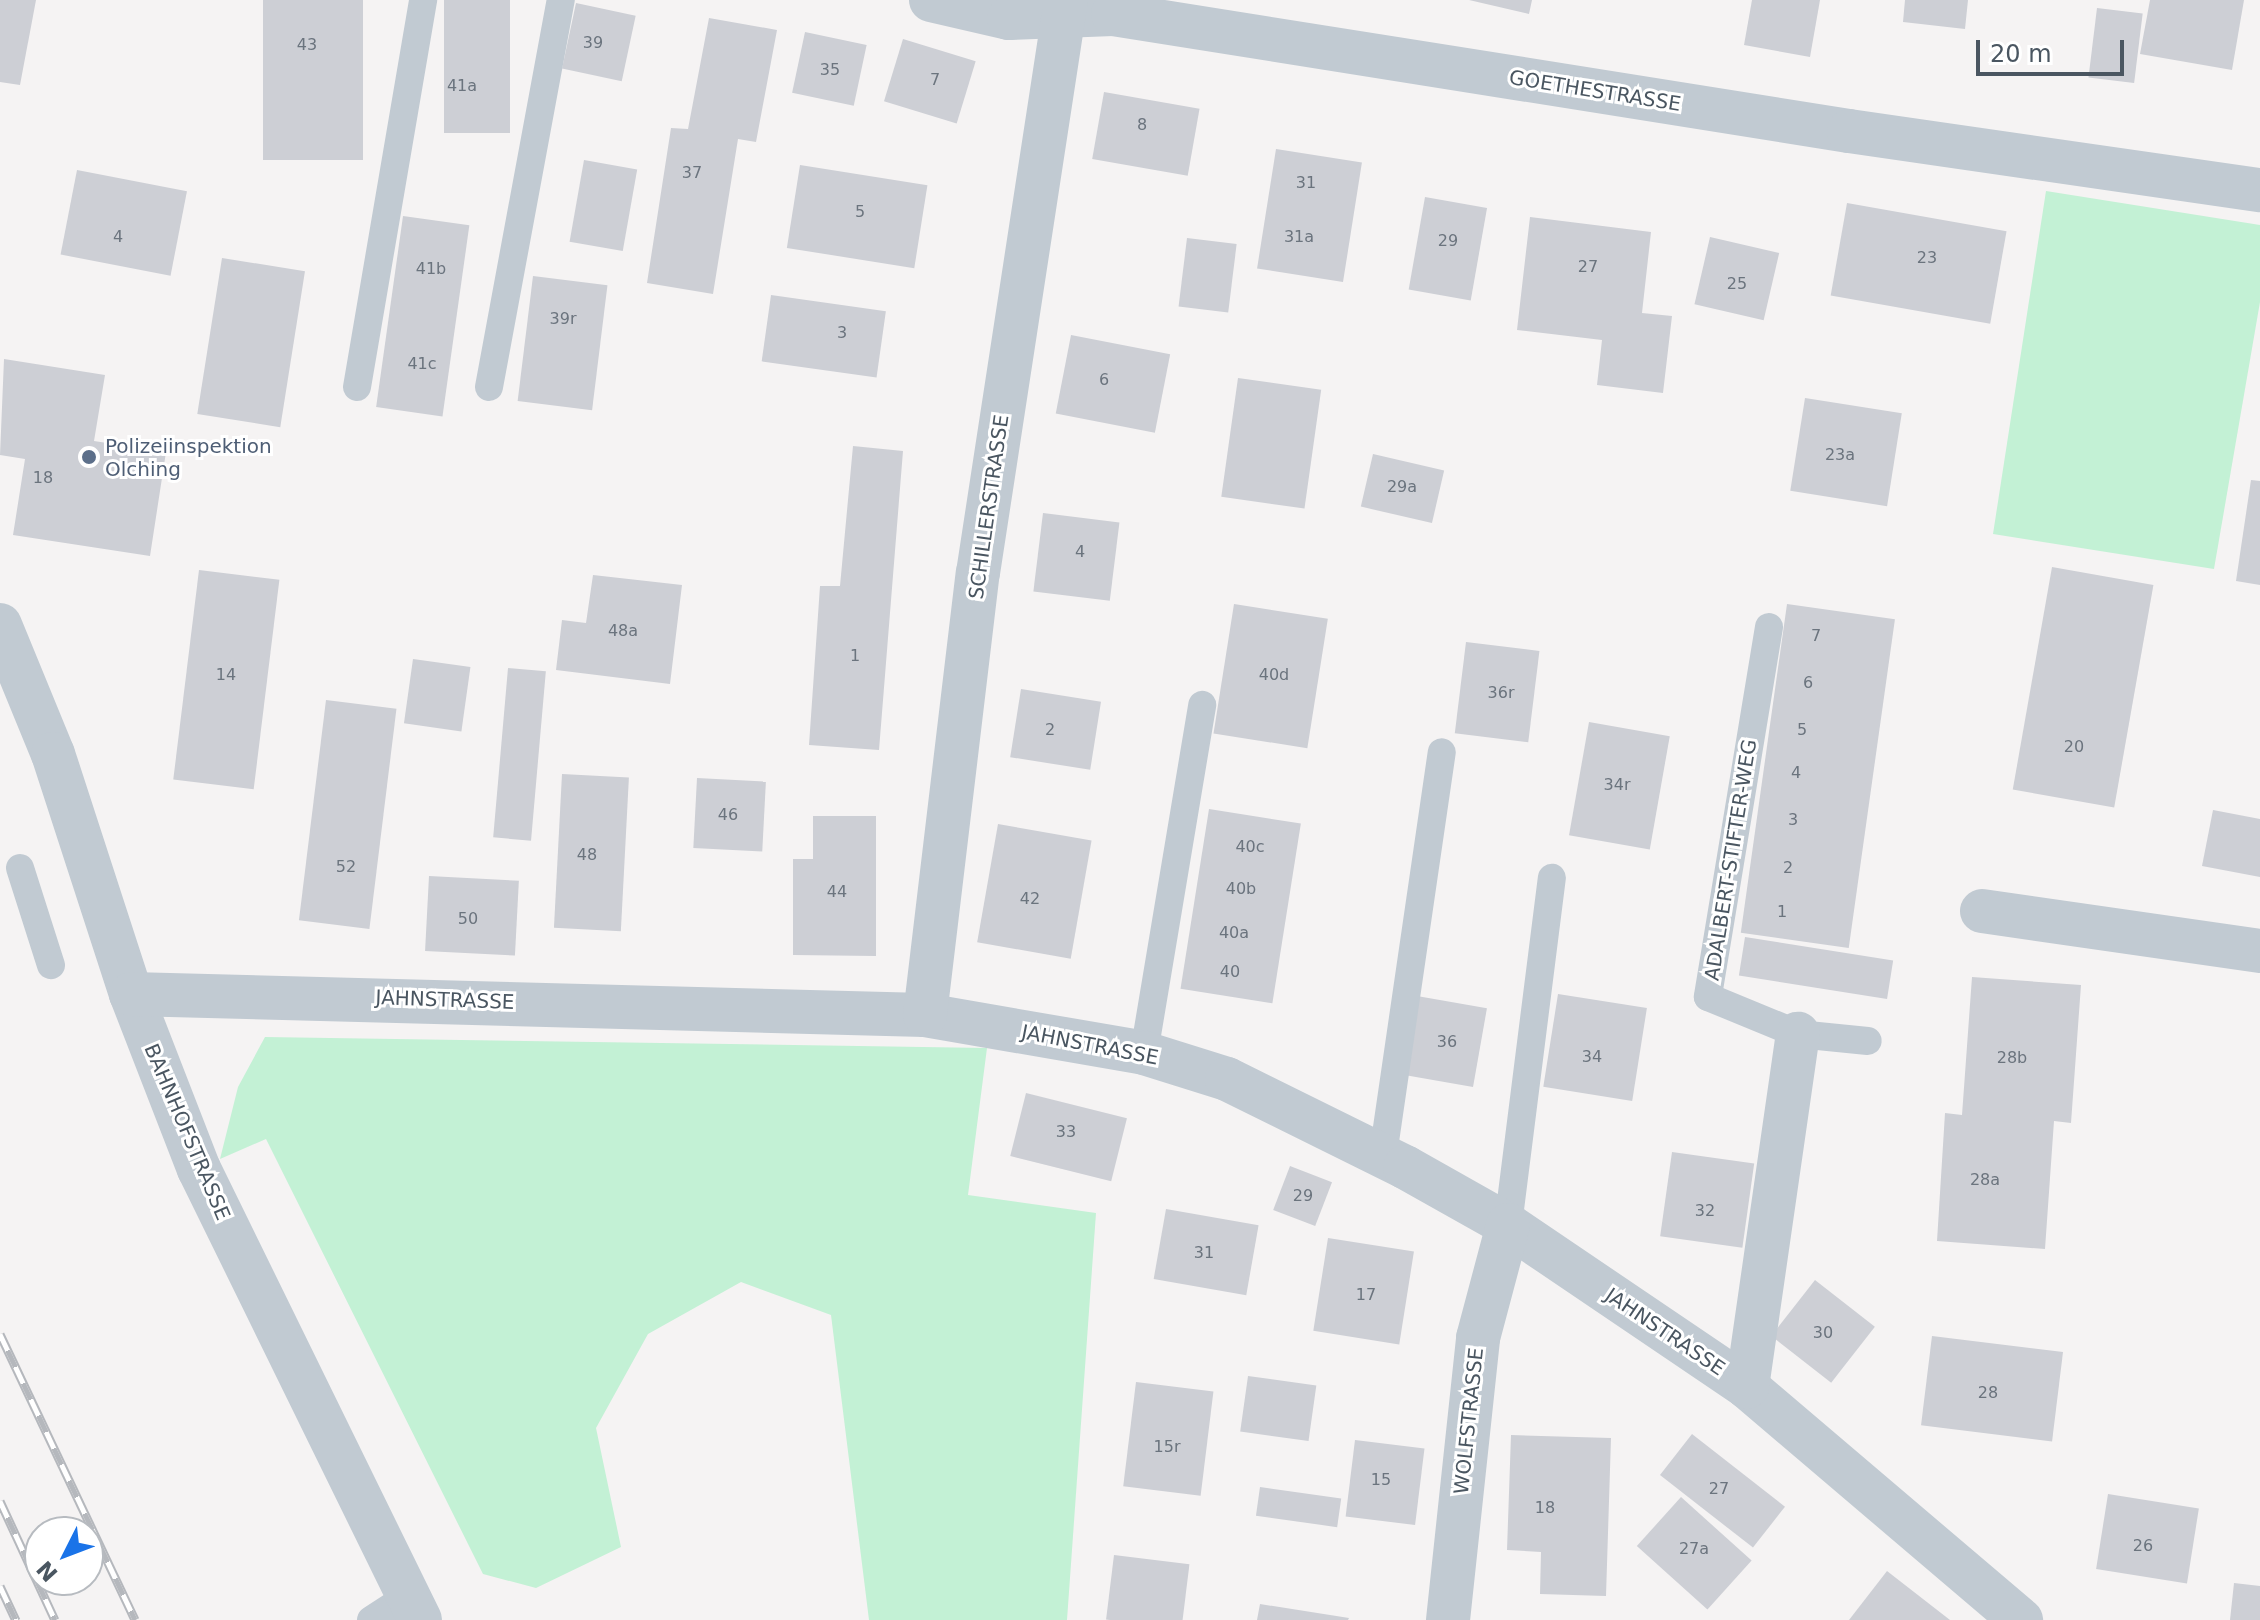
<!DOCTYPE html>
<style>
body{margin:0}
#map{position:relative;width:2260px;height:1620px;overflow:hidden;background:#f5f3f3;font-family:"DejaVu Sans",sans-serif}
div>[style]{position:absolute}
.green>*{inset:0;background:#c3f1d5}
.building>*{inset:0;background:#cdcfd5;transform-origin:0 0}
.lane>*{height:28px;margin:-14px;padding:0 14px;transform-origin:14px;border-radius:14px;background:#c1cad2}
.street>*{height:44px;margin:-22px;padding:0 22px;transform-origin:22px;border-radius:22px;background:#c1cad2}
.rail>*{height:9px;margin-top:-4.5px;transform-origin:0;background:repeating-linear-gradient(90deg,#fff 0 18px,#b5b8bd 0 36px);box-sizing:border-box;border-block:2px solid #b5b8bd}
.dots>*{width:22px;height:22px;translate:-50% -50%;box-sizing:border-box;border:4px solid #fff;border-radius:50%}
span{translate:-50% -50%;white-space:nowrap;text-align:center;line-height:1.15;-webkit-text-stroke:6px #fff;paint-order:stroke}
.number-label{font-size:16px;color:#6b747e}
.number-label span{-webkit-text-stroke-width:0}
.street-label{font-size:20px;color:#4a5661}
.service-label{font-size:20px;color:#4e5e75}
.left{translate:0 -50%;text-align:left}
.north{position:absolute;left:24px;top:1516px;width:80px;height:80px;box-sizing:border-box;background:#fff;border:2px solid #b7bbc0;border-radius:50%;rotate:228deg;font-size:22px;font-weight:700;line-height:32px;text-align:center;color:#4a5661}
.north::after{content:'';display:block;margin:auto;width:28px;height:36px;background:#1a73e8;clip-path:polygon(50% 0,100% 100%,50% 72%,0 100%)}
.scale{position:absolute;left:1976px;top:40px;width:148px;height:36px;box-sizing:border-box;border:4px solid #4a5661;border-top:0;padding-left:10px;font-size:24px;line-height:28px;white-space:nowrap;color:#4a5661;-webkit-text-stroke:6px #fff;paint-order:stroke}
</style>
<div id="map">
<div class="green">
<div style="clip-path:polygon(2046px 191px,2260px 225px,2260px 302px,2214px 569px,1993px 534px)"></div>
<div style="clip-path:polygon(265px 1037px,987px 1048px,968px 1195px,1096px 1213px,1067px 1620px,869px 1620px,831px 1315px,741px 1282px,648px 1334px,596px 1428px,621px 1547px,536px 1588px,483px 1574px,266px 1139px,220px 1159px,238px 1087px)"></div>
</div>
<div class="building">
<div style="clip-path:polygon(0 0,36px 0,20px 85px,0 82px)"></div>
<div style="left:263px;top:0;width:100px;height:160px"></div>
<div style="left:444px;top:0;width:66px;height:133px"></div>
<div style="clip-path:polygon(1469px 0,1532px 0,1529px 14px)"></div>
<div style="clip-path:polygon(1752px 0,1820px 0,1810px 57px,1744px 45px)"></div>
<div style="clip-path:polygon(1905px 0,1968px 0,1965px 29px,1903px 22px)"></div>
<div style="clip-path:polygon(2150px 0,2244px 0,2232px 70px,2140px 54px)"></div>
<div style="left:576px;top:3px;width:61px;height:67px;rotate:12deg"></div>
<div style="left:2097px;top:8px;width:46px;height:70px;rotate:7deg"></div>
<div style="clip-path:polygon(709px 18px,777px 30px,756px 142px,738px 139px,713px 294px,647px 283px,671px 128px,688px 129px)"></div>
<div style="left:805px;top:32px;width:63px;height:62px;rotate:12deg"></div>
<div style="left:903px;top:39px;width:76px;height:65px;rotate:17deg"></div>
<div style="left:1104px;top:92px;width:97px;height:68px;rotate:10deg"></div>
<div style="left:1276px;top:149px;width:87px;height:121px;rotate:9deg"></div>
<div style="left:584px;top:160px;width:54px;height:83px;rotate:10deg"></div>
<div style="left:800px;top:165px;width:129px;height:84px;rotate:9deg"></div>
<div style="left:77px;top:170px;width:112px;height:86px;rotate:11deg"></div>
<div style="left:1425px;top:197px;width:63px;height:94px;rotate:10deg"></div>
<div style="left:1847px;top:203px;width:162px;height:94px;rotate:10deg"></div>
<div style="left:403px;top:216px;width:67px;height:193px;rotate:8deg"></div>
<div style="clip-path:polygon(1530px 217px,1651px 232px,1642px 313px,1672px 316px,1663px 393px,1597px 385px,1602px 340px,1517px 330px)"></div>
<div style="left:1710px;top:237px;width:71px;height:69px;rotate:13deg"></div>
<div style="left:1187px;top:238px;width:50px;height:69px;rotate:7deg"></div>
<div style="left:222px;top:258px;width:84px;height:158px;rotate:9deg"></div>
<div style="left:533px;top:276px;width:75px;height:126px;rotate:7deg"></div>
<div style="left:771px;top:295px;width:116px;height:67px;rotate:8deg"></div>
<div style="left:1071px;top:335px;width:101px;height:80px;rotate:11deg"></div>
<div style="clip-path:polygon(4px 359px,105px 375px,94px 441px,166px 452px,150px 556px,13px 535px,25px 459px,0 455px)"></div>
<div style="left:1238px;top:378px;width:84px;height:120px;rotate:8deg"></div>
<div style="left:1805px;top:398px;width:98px;height:94px;rotate:9deg"></div>
<div style="clip-path:polygon(853px 446px,903px 451px,879px 750px,809px 745px,820px 586px,840px 586px)"></div>
<div style="left:1373px;top:454px;width:73px;height:54px;rotate:13deg"></div>
<div style="clip-path:polygon(2251px 480px,2260px 481px,2260px 585px,2236px 581px)"></div>
<div style="left:1043px;top:513px;width:77px;height:79px;rotate:7deg"></div>
<div style="left:2052px;top:567px;width:103px;height:226px;rotate:10deg"></div>
<div style="left:199px;top:570px;width:81px;height:211px;rotate:7deg"></div>
<div style="clip-path:polygon(593px 575px,682px 585px,670px 684px,556px 670px,562px 620px,586px 623px)"></div>
<div style="left:1234px;top:604px;width:95px;height:131px;rotate:9deg"></div>
<div style="left:1787px;top:604px;width:109px;height:332px;rotate:8deg"></div>
<div style="left:1466px;top:642px;width:74px;height:92px;rotate:7deg"></div>
<div style="left:413px;top:659px;width:58px;height:65px;rotate:8deg"></div>
<div style="left:508px;top:668px;width:38px;height:170px;rotate:5deg"></div>
<div style="left:1021px;top:689px;width:81px;height:69px;rotate:9deg"></div>
<div style="left:326px;top:700px;width:71px;height:222px;rotate:7deg"></div>
<div style="left:1589px;top:722px;width:82px;height:115px;rotate:10deg"></div>
<div style="left:562px;top:774px;width:67px;height:154px;rotate:3deg"></div>
<div style="left:697px;top:778px;width:69px;height:70px;rotate:3deg"></div>
<div style="left:1209px;top:809px;width:93px;height:182px;rotate:9deg"></div>
<div style="clip-path:polygon(2213px 810px,2260px 819px,2260px 877px,2202px 866px)"></div>
<div style="clip-path:polygon(813px 816px,876px 816px,876px 956px,793px 955px,793px 859px,813px 859px)"></div>
<div style="left:998px;top:824px;width:95px;height:120px;rotate:10deg"></div>
<div style="left:429px;top:876px;width:90px;height:75px;rotate:3deg"></div>
<div style="left:1745px;top:937px;width:150px;height:39px;rotate:9deg"></div>
<div style="clip-path:polygon(1972px 977px,2081px 985px,2071px 1123px,2054px 1121px,2045px 1249px,1937px 1241px,1945px 1113px,1962px 1115px)"></div>
<div style="left:1558px;top:994px;width:90px;height:94px;rotate:9deg"></div>
<div style="left:1417px;top:996px;width:71px;height:80px;rotate:10deg"></div>
<div style="left:1026px;top:1093px;width:104px;height:65px;rotate:14deg"></div>
<div style="left:1672px;top:1152px;width:83px;height:85px;rotate:8deg"></div>
<div style="left:1290px;top:1166px;width:45px;height:47px;rotate:21deg"></div>
<div style="left:1166px;top:1209px;width:94px;height:71px;rotate:10deg"></div>
<div style="left:1328px;top:1238px;width:87px;height:94px;rotate:9deg"></div>
<div style="left:1815px;top:1280px;width:76px;height:71px;rotate:38deg"></div>
<div style="left:1932px;top:1336px;width:132px;height:90px;rotate:7deg"></div>
<div style="left:1248px;top:1376px;width:69px;height:56px;rotate:8deg"></div>
<div style="left:1136px;top:1382px;width:78px;height:105px;rotate:7deg"></div>
<div style="left:1692px;top:1434px;width:118px;height:52px;rotate:38deg"></div>
<div style="clip-path:polygon(1511px 1435px,1611px 1438px,1606px 1596px,1540px 1594px,1541px 1552px,1507px 1550px)"></div>
<div style="left:1355px;top:1440px;width:70px;height:77px;rotate:7deg"></div>
<div style="left:1260px;top:1487px;width:82px;height:29px;rotate:8deg"></div>
<div style="left:2108px;top:1494px;width:92px;height:76px;rotate:9deg"></div>
<div style="left:1681px;top:1497px;width:95px;height:66px;rotate:42deg"></div>
<div style="left:1114px;top:1555px;width:76px;height:65px;rotate:7deg"></div>
<div style="clip-path:polygon(1887px 1571px,1950px 1620px,1849px 1620px)"></div>
<div style="clip-path:polygon(2234px 1583px,2260px 1586px,2260px 1620px,2230px 1620px)"></div>
<div style="clip-path:polygon(1260px 1604px,1349px 1618px,1348px 1620px,1257px 1620px)"></div>
</div>
<div class="lane">
<div style="left:357px;top:387px;width:393px;rotate:-80.3deg"></div>
<div style="left:489px;top:387px;width:394px;rotate:-79.5deg"></div>
<div style="left:1769px;top:627px;width:375px;rotate:99.4deg"></div>
<div style="left:1708px;top:997px;width:97px;rotate:22.3deg"></div>
<div style="left:1798px;top:1034px;width:70px;rotate:5.7deg"></div>
<div style="left:20px;top:868px;width:102px;rotate:72.3deg"></div>
<div style="left:1144px;top:1053px;width:353px;rotate:-80.5deg"></div>
<div style="left:1383px;top:1155px;width:407px;rotate:-81.7deg"></div>
<div style="left:1508px;top:1225px;width:350px;rotate:-82.8deg"></div>
<div style="left:371px;top:1620px;width:44px;rotate:-33deg"></div>
</div>
<div class="street">
<div style="left:931px;top:0;width:80px;rotate:13deg"></div>
<div style="left:1009px;top:18px;width:104px;rotate:-2.2deg"></div>
<div style="left:1113px;top:14px;width:745px;rotate:9.03deg"></div>
<div style="left:1849px;top:131px;width:415px;rotate:8.2deg"></div>
<div style="left:0;top:625px;width:139px;rotate:67.7deg"></div>
<div style="left:53px;top:754px;width:252px;rotate:72deg"></div>
<div style="left:131px;top:994px;width:188px;rotate:68.8deg"></div>
<div style="left:199px;top:1169px;width:502px;rotate:63.89deg"></div>
<div style="left:1982px;top:911px;width:281px;rotate:8.2deg"></div>
<div style="left:131px;top:994px;width:794px;rotate:1.52deg"></div>
<div style="left:925px;top:1015px;width:222px;rotate:9.8deg"></div>
<div style="left:1144px;top:1053px;width:87px;rotate:17.4deg"></div>
<div style="left:1227px;top:1079px;width:199px;rotate:26.3deg"></div>
<div style="left:1405px;top:1167px;width:118px;rotate:29.4deg"></div>
<div style="left:1508px;top:1225px;width:289px;rotate:34.1deg"></div>
<div style="left:1747px;top:1387px;width:360px;rotate:40.4deg"></div>
<div style="left:925px;top:1015px;width:445px;rotate:-83.2deg"></div>
<div style="left:978px;top:573px;width:580px;rotate:-81.27deg"></div>
<div style="left:1747px;top:1387px;width:357px;rotate:-81.8deg"></div>
<div style="left:1448px;top:1620px;width:284px;rotate:-83.9deg"></div>
<div style="left:1478px;top:1338px;width:117px;rotate:-75.1deg"></div>
</div>
<div class="rail">
<div style="left:0;top:1334px;width:316px;rotate:64.7deg"></div>
<div style="left:0;top:1501px;width:131px;rotate:65.2deg"></div>
<div style="left:0;top:1586px;width:38px;rotate:65deg"></div>
</div>
<div class="dots">
<div style="left:89px;top:457px;background:#5c6f8a"></div>
</div>
<div class="number-label">
<span style="left:593px;top:43px">39</span>
<span style="left:307px;top:45px">43</span>
<span style="left:830px;top:70px">35</span>
<span style="left:935px;top:80px">7</span>
<span style="left:462px;top:86px">41a</span>
<span style="left:1142px;top:125px">8</span>
<span style="left:692px;top:173px">37</span>
<span style="left:1306px;top:183px">31</span>
<span style="left:860px;top:212px">5</span>
<span style="left:118px;top:237px">4</span>
<span style="left:1299px;top:237px">31a</span>
<span style="left:1448px;top:241px">29</span>
<span style="left:1927px;top:258px">23</span>
<span style="left:1588px;top:267px">27</span>
<span style="left:431px;top:269px">41b</span>
<span style="left:1737px;top:284px">25</span>
<span style="left:563px;top:319px">39r</span>
<span style="left:842px;top:333px">3</span>
<span style="left:422px;top:364px">41c</span>
<span style="left:1104px;top:380px">6</span>
<span style="left:1840px;top:455px">23a</span>
<span style="left:43px;top:478px">18</span>
<span style="left:1402px;top:487px">29a</span>
<span style="left:1080px;top:552px">4</span>
<span style="left:623px;top:631px">48a</span>
<span style="left:1816px;top:636px">7</span>
<span style="left:855px;top:656px">1</span>
<span style="left:226px;top:675px">14</span>
<span style="left:1274px;top:675px">40d</span>
<span style="left:1808px;top:683px">6</span>
<span style="left:1501px;top:693px">36r</span>
<span style="left:1050px;top:730px">2</span>
<span style="left:1802px;top:730px">5</span>
<span style="left:2074px;top:747px">20</span>
<span style="left:1796px;top:773px">4</span>
<span style="left:1617px;top:785px">34r</span>
<span style="left:728px;top:815px">46</span>
<span style="left:1793px;top:820px">3</span>
<span style="left:1250px;top:847px">40c</span>
<span style="left:587px;top:855px">48</span>
<span style="left:346px;top:867px">52</span>
<span style="left:1788px;top:868px">2</span>
<span style="left:1241px;top:889px">40b</span>
<span style="left:837px;top:892px">44</span>
<span style="left:1030px;top:899px">42</span>
<span style="left:1782px;top:912px">1</span>
<span style="left:468px;top:919px">50</span>
<span style="left:1234px;top:933px">40a</span>
<span style="left:1230px;top:972px">40</span>
<span style="left:1447px;top:1042px">36</span>
<span style="left:1592px;top:1057px">34</span>
<span style="left:2012px;top:1058px">28b</span>
<span style="left:1066px;top:1132px">33</span>
<span style="left:1985px;top:1180px">28a</span>
<span style="left:1303px;top:1196px">29</span>
<span style="left:1705px;top:1211px">32</span>
<span style="left:1204px;top:1253px">31</span>
<span style="left:1366px;top:1295px">17</span>
<span style="left:1823px;top:1333px">30</span>
<span style="left:1988px;top:1393px">28</span>
<span style="left:1167px;top:1447px">15r</span>
<span style="left:1381px;top:1480px">15</span>
<span style="left:1719px;top:1489px">27</span>
<span style="left:1545px;top:1508px">18</span>
<span style="left:2143px;top:1546px">26</span>
<span style="left:1694px;top:1549px">27a</span>
</div>
<div class="street-label">
<span style="left:1595px;top:91px;rotate:9deg">GOETHESTRASSE</span>
<span style="left:989px;top:507px;rotate:-82deg">SCHILLERSTRASSE</span>
<span style="left:1731px;top:860px;rotate:-81deg">ADALBERT-STIFTER-WEG</span>
<span style="left:445px;top:1000px;rotate:2deg">JAHNSTRASSE</span>
<span style="left:1090px;top:1045px;rotate:11deg">JAHNSTRASSE</span>
<span style="left:187px;top:1132px;rotate:67deg">BAHNHOFSTRASSE</span>
<span style="left:1665px;top:1332px;rotate:34deg">JAHNSTRASSE</span>
<span style="left:1469px;top:1421px;rotate:-84deg">WOLFSTRASSE</span>
</div>
<div class="service-label">
<span class="left" style="left:105px;top:458px">Polizeiinspektion<br>Olching</span>
</div>
<div class="north">N</div>
<div class="scale">20 m</div>
</div>
